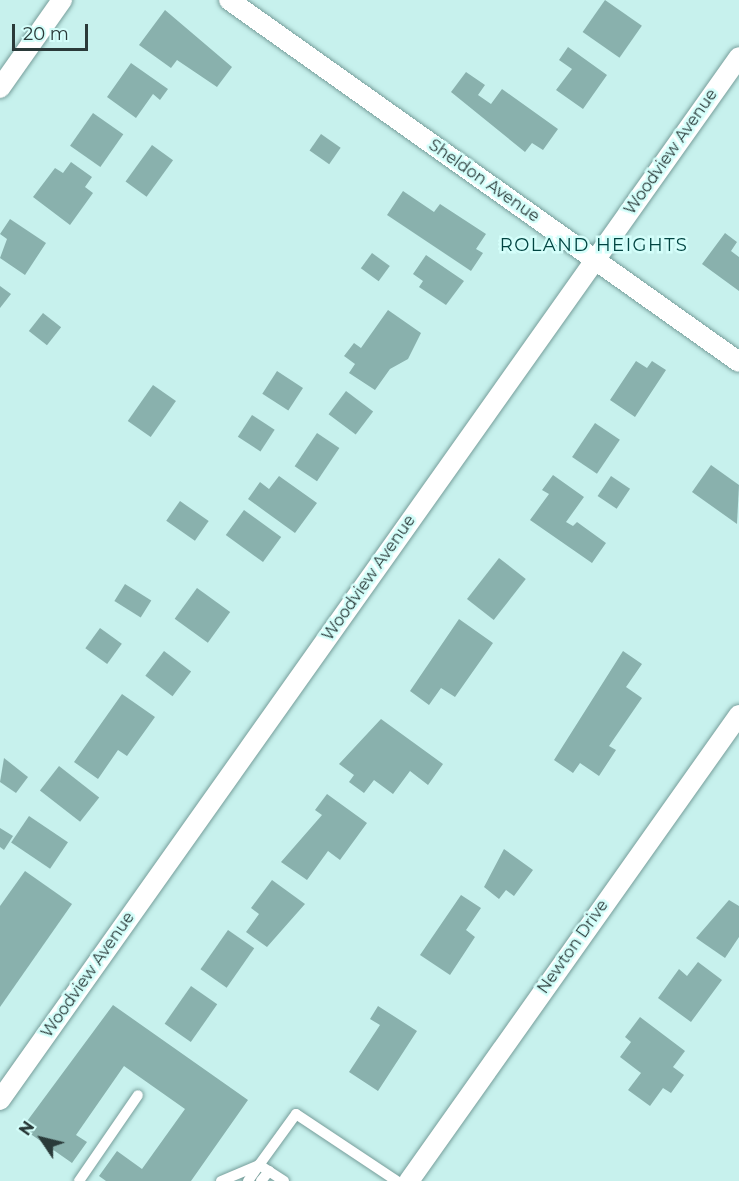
<!DOCTYPE html>
<style>
body{margin:0}
#map{position:relative;width:739px;height:1181px;overflow:hidden;background:#c7f1ed;font-family:Montserrat,sans-serif}
div>[style]{position:absolute}
.building>*{inset:0;background:#89b1ad;transform-origin:0 0}
.roads{filter:drop-shadow(0 0 2px #779e9b) drop-shadow(0 0 2px #779e9b)}
.lane>*{height:10px;margin:-5px;padding:0 5px;transform-origin:5px;border-radius:5px;background:#fff}
.street>*{height:20px;margin:-10px;padding:0 10px;transform-origin:10px;border-radius:10px;background:#fff}
span{translate:-50% -50%;white-space:nowrap;text-align:center;line-height:1.15;-webkit-text-stroke:5px #d4fefa;paint-order:stroke}
.street-label{font-size:16px;color:#2a3a39}
.neighbourhood-label{font-size:18px;color:#014441;letter-spacing:1.5px}
.north{position:absolute;left:12px;top:1109px;width:60px;height:60px;-webkit-text-stroke:4px #d4fefa;paint-order:stroke;rotate:305deg;font-size:16px;font-weight:700;line-height:24px;text-align:center;color:#2a3a39}
.north::after{content:'';display:block;margin:auto;width:21px;height:27px;background:#2a3a39;clip-path:polygon(50% 0,100% 100%,50% 72%,0 100%)}
.scale{position:absolute;left:12px;top:24px;width:76px;height:27px;box-sizing:border-box;border:3px solid #2a3a39;border-top:0;padding-left:8px;font-size:18px;line-height:21px;white-space:nowrap;color:#2a3a39;-webkit-text-stroke:4px #d4fefa;paint-order:stroke}
</style>
<div id="map">
<div class="building">
<div style="left:605px;top:0;width:45px;height:39px;rotate:35deg"></div>
<div style="clip-path:polygon(165px 10px,232px 67px,217px 87px,177px 60px,171px 68px,139px 45px)"></div>
<div style="clip-path:polygon(568px 47px,607px 75px,583px 109px,556px 90px,572px 69px,559px 60px)"></div>
<div style="clip-path:polygon(131px 63px,168px 89px,160px 100px,153px 94px,136px 118px,107px 97px)"></div>
<div style="clip-path:polygon(466px 72px,485px 85px,478px 95px,491px 104px,502px 89px,558px 129px,543px 150px,532px 143px,525px 152px,451px 92px)"></div>
<div style="left:93px;top:113px;width:37px;height:40px;rotate:35deg"></div>
<div style="left:321px;top:134px;width:24px;height:20px;rotate:35deg"></div>
<div style="left:152px;top:145px;width:26px;height:45px;rotate:36deg"></div>
<div style="clip-path:polygon(71px 162px,92px 177px,85px 187px,93px 193px,70px 225px,33px 197px,55px 168px,63px 173px)"></div>
<div style="clip-path:polygon(403px 191px,434px 212px,440px 204px,486px 234px,476px 249px,483px 253px,471px 271px,387px 215px)"></div>
<div style="clip-path:polygon(10px 219px,46px 243px,25px 275px,0 258px,7px 239px,0 234px)"></div>
<div style="clip-path:polygon(725px 233px,737px 242px,731px 251px,739px 257px,739px 291px,702px 264px)"></div>
<div style="left:372px;top:253px;width:22px;height:19px;rotate:36deg"></div>
<div style="clip-path:polygon(426px 255px,464px 281px,446px 305px,419px 287px,423px 281px,413px 274px)"></div>
<div style="clip-path:polygon(0 286px,11px 294px,0 308px)"></div>
<div style="clip-path:polygon(388px 310px,421px 333px,408px 359px,390px 369px,375px 390px,349px 373px,355px 364px,344px 356px,354px 343px,361px 348px)"></div>
<div style="left:43px;top:313px;width:23px;height:23px;rotate:38deg"></div>
<div style="clip-path:polygon(636px 361px,647px 368px,652px 361px,666px 370px,635px 417px,610px 400px)"></div>
<div style="left:277px;top:371px;width:31px;height:27px;rotate:33deg"></div>
<div style="left:153px;top:385px;width:28px;height:44px;rotate:35deg"></div>
<div style="left:346px;top:391px;width:34px;height:29px;rotate:37deg"></div>
<div style="left:252px;top:415px;width:27px;height:26px;rotate:33deg"></div>
<div style="left:595px;top:423px;width:30px;height:41px;rotate:34deg"></div>
<div style="left:317px;top:433px;width:27px;height:40px;rotate:34deg"></div>
<div style="clip-path:polygon(711px 465px,739px 485px,737px 524px,692px 492px)"></div>
<div style="clip-path:polygon(553px 475px,584px 497px,566px 522px,573px 526px,577px 522px,606px 543px,592px 563px,530px 520px,549px 494px,542px 490px)"></div>
<div style="clip-path:polygon(279px 476px,317px 503px,295px 533px,248px 499px,260px 482px,269px 489px)"></div>
<div style="left:611px;top:476px;width:23px;height:24px;rotate:34deg"></div>
<div style="left:180px;top:501px;width:35px;height:24px;rotate:35deg"></div>
<div style="left:244px;top:510px;width:46px;height:31px;rotate:36deg"></div>
<div style="left:499px;top:558px;width:34px;height:52px;rotate:38deg"></div>
<div style="left:125px;top:584px;width:31px;height:20px;rotate:32deg"></div>
<div style="left:197px;top:588px;width:41px;height:38px;rotate:36deg"></div>
<div style="clip-path:polygon(459px 619px,493px 643px,455px 697px,441px 688px,429px 705px,410px 691px)"></div>
<div style="left:100px;top:628px;width:27px;height:25px;rotate:36deg"></div>
<div style="left:164px;top:651px;width:34px;height:31px;rotate:37deg"></div>
<div style="clip-path:polygon(623px 651px,642px 664px,626px 687px,642px 698px,609px 746px,616px 750px,599px 776px,580px 763px,573px 773px,554px 760px)"></div>
<div style="clip-path:polygon(122px 694px,155px 717px,127px 756px,118px 750px,98px 779px,74px 762px)"></div>
<div style="clip-path:polygon(381px 719px,443px 764px,428px 785px,410px 771px,393px 794px,374px 780px,364px 793px,349px 782px,354px 775px,339px 764px)"></div>
<div style="clip-path:polygon(4px 758px,28px 777px,16px 793px,0 782px)"></div>
<div style="left:59px;top:766px;width:51px;height:31px;rotate:38deg"></div>
<div style="clip-path:polygon(327px 794px,367px 823px,340px 860px,328px 851px,307px 880px,281px 862px,322px 815px,315px 810px)"></div>
<div style="left:29px;top:816px;width:47px;height:32px;rotate:34deg"></div>
<div style="clip-path:polygon(0 828px,13px 836px,4px 850px,0 847px)"></div>
<div style="clip-path:polygon(504px 849px,533px 870px,514px 896px,506px 890px,499px 899px,484px 887px)"></div>
<div style="clip-path:polygon(25px 871px,72px 904px,0 1007px,0 906px)"></div>
<div style="clip-path:polygon(272px 880px,305px 904px,267px 947px,246px 932px,259px 914px,251px 908px)"></div>
<div style="clip-path:polygon(461px 895px,481px 908px,466px 930px,475px 937px,450px 975px,420px 955px)"></div>
<div style="clip-path:polygon(729px 900px,739px 906px,739px 937px,725px 958px,696px 938px)"></div>
<div style="left:228px;top:930px;width:32px;height:48px;rotate:35deg"></div>
<div style="clip-path:polygon(698px 962px,722px 980px,691px 1022px,658px 998px,679px 969px,687px 976px)"></div>
<div style="left:191px;top:986px;width:32px;height:46px;rotate:35deg"></div>
<div style="clip-path:polygon(113px 1005px,248px 1100px,191px 1181px,106px 1181px,99px 1176px,117px 1151px,142px 1169px,185px 1109px,124px 1066px,76px 1135px,87px 1142px,72px 1163px,22px 1128px)"></div>
<div style="clip-path:polygon(378px 1006px,417px 1031px,378px 1091px,349px 1072px,380px 1025px,370px 1019px)"></div>
<div style="clip-path:polygon(640px 1017px,685px 1051px,673px 1067px,684px 1075px,671px 1093px,663px 1088px,650px 1106px,628px 1090px,641px 1073px,620px 1057px,631px 1042px,625px 1037px)"></div>
</div>
<div class="roads">
<div class="lane">
<div style="left:79px;top:1181px;width:104px;rotate:-55.5deg"></div>
<div style="left:221px;top:1181px;width:41px;rotate:-22.8deg"></div>
<div style="left:248px;top:1181px;width:19px;rotate:-55deg"></div>
<div style="left:261px;top:1181px;width:13px;rotate:-51deg"></div>
<div style="left:284px;top:1181px;width:30px;rotate:-147deg"></div>
<div style="left:259px;top:1165px;width:63px;rotate:-54deg"></div>
<div style="left:296px;top:1114px;width:121px;rotate:33.6deg"></div>
</div>
<div class="street">
<div style="left:229px;top:0;width:625px;rotate:35.37deg"></div>
<div style="left:0;top:88px;width:108px;rotate:-54.8deg"></div>
<div style="left:0;top:1100px;width:1278px;rotate:-54.68deg"></div>
<div style="left:409px;top:1181px;width:571px;rotate:-54.7deg"></div>
</div>
</div>
<div class="street-label">
<span style="left:671px;top:152px;rotate:-55deg">Woodview Avenue</span>
<span style="left:484px;top:181px;rotate:35deg">Sheldon Avenue</span>
<span style="left:369px;top:578px;rotate:-55deg">Woodview Avenue</span>
<span style="left:573px;top:947px;rotate:-55deg">Newton Drive</span>
<span style="left:88px;top:975px;rotate:-55deg">Woodview Avenue</span>
</div>
<div class="neighbourhood-label">
<span style="left:594px;top:245px">ROLAND HEIGHTS</span>
</div>
<div class="north">N</div>
<div class="scale">20 m</div>
</div>
